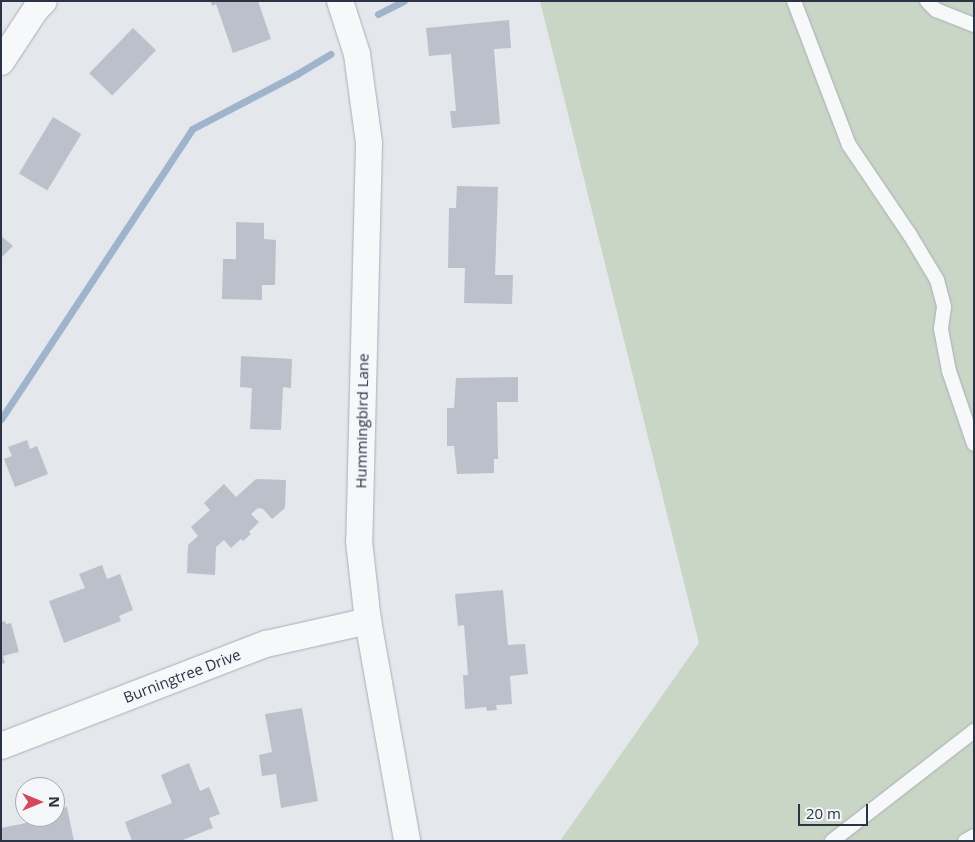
<!DOCTYPE html>
<style>
body{margin:0}
#map{position:relative;width:975px;height:842px;overflow:hidden;background:#e4e7ec;font-family:"Open Sans",sans-serif}
div>[style]{position:absolute}
.green>*{inset:0;background:#c9d6c5}
.stream>*{height:7px;margin:-3.5px;padding:0 3.5px;transform-origin:3.5px;border-radius:3.5px;background:#9fb4cc}
.building>*{inset:0;background:#bbc0ca;transform-origin:0 0}
.roads{filter:drop-shadow(0 0 1px #a9aeb7) drop-shadow(0 0 1px #a9aeb7)}
.lane>*{height:14px;margin:-7px;padding:0 7px;transform-origin:7px;border-radius:7px;background:#f7f8fa}
.street>*{height:26px;margin:-13px;padding:0 13px;transform-origin:13px;border-radius:13px;background:#f7f8fa}
span{translate:-50% -50%;white-space:nowrap;text-align:center;line-height:1.15;-webkit-text-stroke:4px #f4f6f9;paint-order:stroke}
.street-label{font-size:15px;color:#2b3445}
.frame{position:absolute;inset:0;border:2px solid #2b3445;pointer-events:none}
.north{position:absolute;left:15px;top:777px;width:50px;height:50px;box-sizing:border-box;background:#f4f6f9;border:1px solid #a4a8b1;border-radius:50%;rotate:90deg;font-size:14px;font-weight:700;line-height:20px;text-align:center;color:#2b3445}
.north::after{content:'';display:block;margin:auto;width:18px;height:22px;background:#d1495b;clip-path:polygon(50% 0,100% 100%,50% 72%,0 100%)}
.scale{position:absolute;left:798px;top:804px;width:70px;height:22px;box-sizing:border-box;border:2px solid #2b3445;border-top:0;padding-left:6px;font-size:15px;line-height:18px;white-space:nowrap;color:#2b3445;-webkit-text-stroke:4px #f4f6f9;paint-order:stroke}
</style>
<div id="map">
<div class="green">
<div style="clip-path:polygon(540px 1px,974px 1px,974px 841px,560px 841px,699px 643px)"></div>
</div>
<div class="stream">
<div style="left:378px;top:14px;width:29px;rotate:-27deg"></div>
<div style="left:1px;top:419px;width:347px;rotate:-56.6deg"></div>
<div style="left:192px;top:129px;width:119px;rotate:-27.6deg"></div>
<div style="left:297px;top:74px;width:39px;rotate:-31deg"></div>
</div>
<div class="building">
<div style="clip-path:polygon(211px 1px,258px 1px,271px 39px,233px 53px,216px 4px,212px 6px)"></div>
<div style="clip-path:polygon(509px 20px,511px 48px,494px 49px,500px 124px,452px 128px,450px 111px,456px 111px,451px 54px,429px 56px,426px 28px)"></div>
<div style="left:133px;top:28px;width:32px;height:63px;rotate:44deg"></div>
<div style="left:53px;top:117px;width:33px;height:66px;rotate:31deg"></div>
<div style="clip-path:polygon(457px 186px,498px 187px,495px 275px,513px 275px,512px 304px,464px 303px,465px 268px,448px 268px,449px 208px,456px 208px)"></div>
<div style="clip-path:polygon(236px 222px,264px 223px,264px 239px,276px 240px,275px 285px,262px 285px,262px 300px,222px 299px,223px 259px,236px 259px)"></div>
<div style="clip-path:polygon(1px 236px,13px 246px,1px 258px)"></div>
<div style="clip-path:polygon(241px 356px,292px 359px,291px 388px,283px 387px,281px 430px,250px 429px,252px 388px,240px 387px)"></div>
<div style="clip-path:polygon(518px 377px,518px 402px,497px 402px,498px 459px,494px 459px,494px 473px,457px 474px,454px 446px,447px 446px,447px 408px,454px 408px,456px 378px)"></div>
<div style="clip-path:polygon(27px 440px,30px 449px,37px 446px,48px 474px,15px 487px,4px 459px,12px 456px,8px 447px)"></div>
<div style="clip-path:polygon(256px 479px,286px 480px,285px 508px,272px 519px,263px 509px,258px 508px,251px 514px,259px 522px,249px 532px,251px 534px,243px 541px,241px 539px,231px 548px,224px 540px,216px 547px,215px 575px,187px 573px,188px 545px,198px 536px,191px 527px,210px 510px,204px 503px,224px 484px,236px 497px)"></div>
<div style="clip-path:polygon(102px 565px,107px 579px,120px 574px,133px 610px,119px 616px,121px 621px,64px 643px,49px 601px,85px 588px,79px 574px)"></div>
<div style="clip-path:polygon(503px 590px,508px 645px,525px 644px,528px 674px,510px 676px,512px 704px,496px 705px,497px 710px,487px 711px,486px 707px,465px 709px,463px 675px,468px 675px,464px 625px,458px 626px,455px 594px)"></div>
<div style="clip-path:polygon(5px 621px,6px 624px,11px 623px,19px 652px,3px 656px,5px 663px,1px 664px,1px 622px)"></div>
<div style="clip-path:polygon(302px 708px,318px 801px,281px 808px,276px 774px,262px 776px,259px 755px,272px 752px,265px 714px)"></div>
<div style="clip-path:polygon(189px 763px,200px 791px,209px 787px,220px 814px,209px 818px,213px 828px,180px 841px,132px 841px,125px 822px,172px 803px,161px 775px)"></div>
<div style="clip-path:polygon(67px 807px,74px 841px,1px 841px,1px 828px,31px 822px,29px 817px,55px 817px,55px 810px)"></div>
</div>
<div class="roads">
<div class="lane">
<div style="left:794px;top:1px;width:154px;rotate:69.1deg"></div>
<div style="left:849px;top:145px;width:109px;rotate:55.9deg"></div>
<div style="left:910px;top:235px;width:52px;rotate:59deg"></div>
<div style="left:937px;top:280px;width:28px;rotate:75deg"></div>
<div style="left:944px;top:307px;width:22px;rotate:98deg"></div>
<div style="left:941px;top:329px;width:43px;rotate:79.2deg"></div>
<div style="left:949px;top:371px;width:77px;rotate:71.1deg"></div>
<div style="left:927px;top:1px;width:13px;rotate:45deg"></div>
<div style="left:936px;top:10px;width:41px;rotate:21.5deg"></div>
<div style="left:832px;top:841px;width:180px;rotate:-37.8deg"></div>
<div style="left:965px;top:841px;width:10px;rotate:-29deg"></div>
</div>
<div class="street">
<div style="left:340px;top:1px;width:56px;rotate:72.2deg"></div>
<div style="left:357px;top:54px;width:90px;rotate:82.3deg"></div>
<div style="left:369px;top:143px;width:398px;rotate:91.4deg"></div>
<div style="left:359px;top:541px;width:81px;rotate:83.6deg"></div>
<div style="left:368px;top:621px;width:223px;rotate:79.9deg"></div>
<div style="left:1px;top:62px;width:64px;rotate:-56.6deg"></div>
<div style="left:36px;top:9px;width:11px;rotate:-45deg"></div>
<div style="left:1px;top:746px;width:284px;rotate:-21.1deg"></div>
<div style="left:266px;top:644px;width:105px;rotate:-12.7deg"></div>
</div>
</div>
<div class="street-label">
<span style="left:362px;top:421px;rotate:-89deg">Hummingbird Lane</span>
<span style="left:182px;top:676px;rotate:-21deg">Burningtree Drive</span>
</div>
<div class="frame"></div>
<div class="north">N</div>
<div class="scale">20 m</div>
</div>
